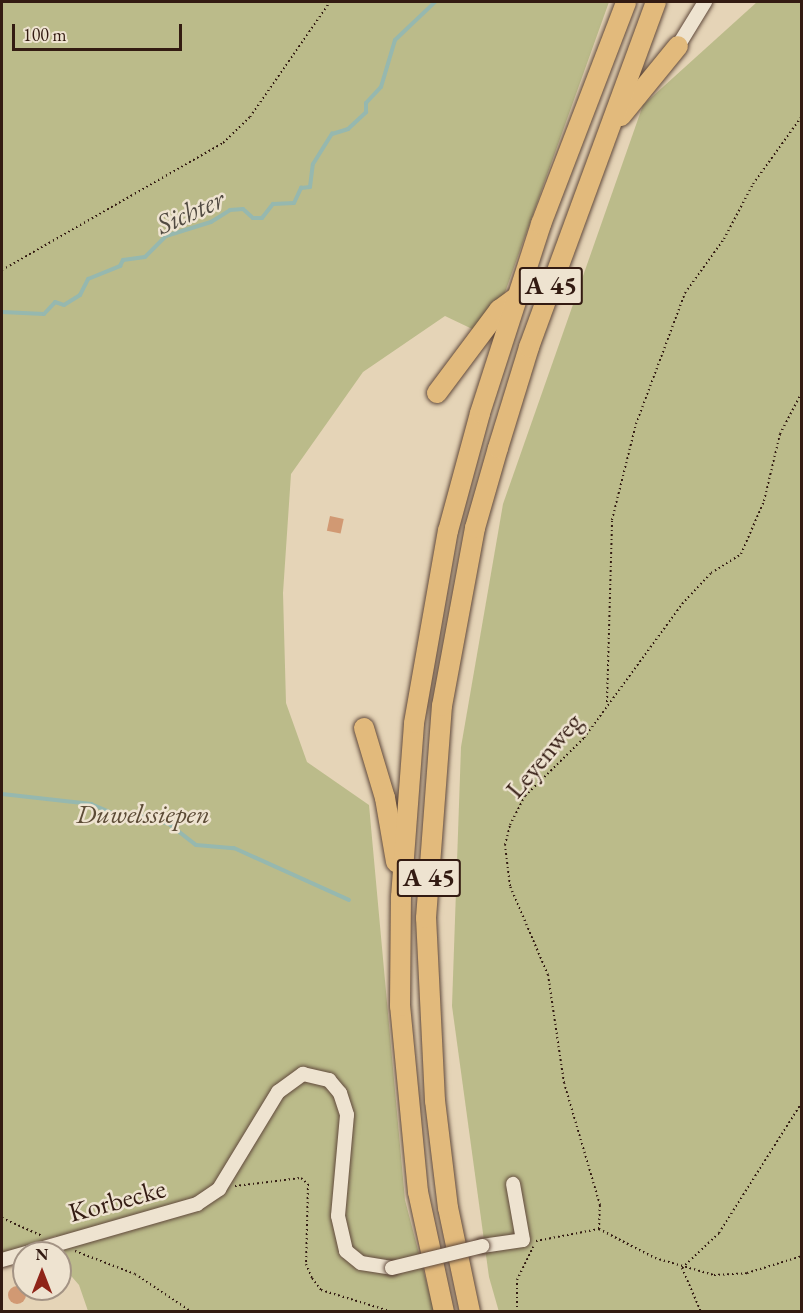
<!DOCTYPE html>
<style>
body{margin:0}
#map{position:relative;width:803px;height:1313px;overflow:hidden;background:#e5d4b7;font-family:"EB Garamond",serif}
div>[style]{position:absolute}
.green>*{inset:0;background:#bbbb8a}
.stream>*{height:4px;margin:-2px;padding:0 2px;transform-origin:2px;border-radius:2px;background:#96b8af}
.building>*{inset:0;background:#d19973;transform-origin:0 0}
.round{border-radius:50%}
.path>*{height:2px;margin-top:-1px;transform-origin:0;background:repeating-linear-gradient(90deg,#331b12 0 1.5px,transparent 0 4.5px)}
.roads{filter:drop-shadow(0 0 2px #60493b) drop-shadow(0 0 2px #60493b)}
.minor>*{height:14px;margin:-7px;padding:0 7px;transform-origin:7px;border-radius:7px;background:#eee3d0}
.highway>*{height:20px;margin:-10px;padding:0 10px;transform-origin:10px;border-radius:10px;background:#e2ba7c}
.bridges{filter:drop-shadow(0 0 2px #60493b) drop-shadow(0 0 2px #60493b)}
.minor-bridge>*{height:14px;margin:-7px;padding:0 7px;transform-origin:7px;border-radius:7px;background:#eee3d0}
span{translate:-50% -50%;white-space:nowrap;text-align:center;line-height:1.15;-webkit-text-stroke:5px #eee3d0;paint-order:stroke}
.shield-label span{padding:2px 4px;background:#eee3d0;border:2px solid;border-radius:4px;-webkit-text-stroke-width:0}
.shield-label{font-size:26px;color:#331b12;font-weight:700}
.street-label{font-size:27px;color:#331b12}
.park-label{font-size:27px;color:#5c4b36;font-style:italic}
.water-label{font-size:28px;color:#514a41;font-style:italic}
.frame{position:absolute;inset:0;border:3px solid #331b12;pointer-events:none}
.north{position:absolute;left:12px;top:1241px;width:60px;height:60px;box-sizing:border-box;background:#eee3d0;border:2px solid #a39384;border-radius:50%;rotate:0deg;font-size:16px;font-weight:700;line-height:24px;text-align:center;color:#331b12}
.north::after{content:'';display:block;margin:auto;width:21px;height:27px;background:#8f2418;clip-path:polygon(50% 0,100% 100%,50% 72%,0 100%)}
.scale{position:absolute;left:12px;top:24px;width:170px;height:27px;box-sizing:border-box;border:3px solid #331b12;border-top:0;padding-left:8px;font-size:18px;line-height:21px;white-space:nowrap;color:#331b12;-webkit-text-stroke:4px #eee3d0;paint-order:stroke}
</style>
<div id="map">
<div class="green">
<div style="clip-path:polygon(2px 2px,609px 2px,489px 337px,445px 316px,363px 372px,291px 474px,283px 593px,286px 703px,307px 762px,369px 805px,405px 1200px,434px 1311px,88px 1311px,79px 1285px,66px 1270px,56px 1236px,2px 1255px)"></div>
<div style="clip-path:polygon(757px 2px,801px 2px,801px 1311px,499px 1312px,489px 1277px,452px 1006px,461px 747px,503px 504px,643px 105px)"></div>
</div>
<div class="stream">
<div style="left:2px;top:312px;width:42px;rotate:2.7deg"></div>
<div style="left:44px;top:314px;width:16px;rotate:-47deg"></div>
<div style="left:55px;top:302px;width:9px;rotate:18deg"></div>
<div style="left:64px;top:305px;width:19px;rotate:-32deg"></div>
<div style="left:80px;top:295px;width:18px;rotate:-63deg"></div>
<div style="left:88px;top:279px;width:35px;rotate:-22deg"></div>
<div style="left:120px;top:266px;width:7px;rotate:-63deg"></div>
<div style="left:123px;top:260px;width:22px;rotate:-8deg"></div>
<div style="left:145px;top:257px;width:30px;rotate:-45deg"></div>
<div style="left:166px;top:236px;width:47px;rotate:-17.3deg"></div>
<div style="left:211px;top:222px;width:22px;rotate:-32deg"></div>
<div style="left:230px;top:210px;width:13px;rotate:-4deg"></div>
<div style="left:243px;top:209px;width:13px;rotate:42deg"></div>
<div style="left:253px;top:218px;width:9px"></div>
<div style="left:262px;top:218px;width:18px;rotate:-52deg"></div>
<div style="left:273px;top:204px;width:21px;rotate:-3deg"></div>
<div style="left:294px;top:203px;width:17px;rotate:-65deg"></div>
<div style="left:301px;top:188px;width:9px;rotate:-6deg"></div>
<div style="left:310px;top:187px;width:23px;rotate:-83deg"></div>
<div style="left:313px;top:164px;width:36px;rotate:-58deg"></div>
<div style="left:332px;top:134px;width:17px;rotate:-17deg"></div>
<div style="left:348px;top:129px;width:25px;rotate:-43deg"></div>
<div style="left:366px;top:112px;width:9px;rotate:-90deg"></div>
<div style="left:366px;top:103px;width:22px;rotate:-47deg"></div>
<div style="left:381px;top:87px;width:49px;rotate:-73.4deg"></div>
<div style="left:395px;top:40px;width:55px;rotate:-43.5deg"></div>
<div style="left:2px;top:794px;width:90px;rotate:6.4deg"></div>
<div style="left:91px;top:804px;width:30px;rotate:23deg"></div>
<div style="left:119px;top:816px;width:14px;rotate:-12deg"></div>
<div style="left:133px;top:813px;width:38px;rotate:17deg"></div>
<div style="left:169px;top:824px;width:34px;rotate:38deg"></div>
<div style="left:196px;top:845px;width:38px;rotate:5deg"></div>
<div style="left:234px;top:848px;width:126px;rotate:24.3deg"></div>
</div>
<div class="building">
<div style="left:330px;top:516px;width:14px;height:15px;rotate:12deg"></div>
<div class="round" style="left:8px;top:1286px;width:18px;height:18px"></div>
</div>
<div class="path">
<div style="left:2px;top:270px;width:255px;rotate:-29.9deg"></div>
<div style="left:223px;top:143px;width:37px;rotate:-44deg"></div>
<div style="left:250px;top:117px;width:140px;rotate:-55.2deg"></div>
<div style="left:607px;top:702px;width:182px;rotate:-88.4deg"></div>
<div style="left:612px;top:520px;width:99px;rotate:-76deg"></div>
<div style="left:636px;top:424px;width:140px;rotate:-69.5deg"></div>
<div style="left:685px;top:293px;width:67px;rotate:-54.2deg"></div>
<div style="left:724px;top:239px;width:62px;rotate:-62.2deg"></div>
<div style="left:753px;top:184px;width:84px;rotate:-54.2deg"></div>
<div style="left:235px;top:1186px;width:66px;rotate:-6.9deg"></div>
<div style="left:301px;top:1178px;width:9px;rotate:41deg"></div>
<div style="left:308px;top:1184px;width:80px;rotate:91.4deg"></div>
<div style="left:306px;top:1264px;width:15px;rotate:67deg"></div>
<div style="left:312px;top:1278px;width:15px;rotate:53deg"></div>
<div style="left:321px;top:1290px;width:75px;rotate:17deg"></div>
<div style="left:2px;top:1218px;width:44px;rotate:24.2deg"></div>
<div style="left:599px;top:1229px;width:24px;rotate:-88deg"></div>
<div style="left:600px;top:1205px;width:127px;rotate:-106.4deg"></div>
<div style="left:564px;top:1083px;width:109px;rotate:-98.4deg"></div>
<div style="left:548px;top:975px;width:97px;rotate:-113.1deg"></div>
<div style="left:510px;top:886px;width:41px;rotate:-97deg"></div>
<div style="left:505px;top:845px;width:21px;rotate:-76deg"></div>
<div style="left:510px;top:825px;width:33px;rotate:-63deg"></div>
<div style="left:525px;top:796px;width:83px;rotate:-44.5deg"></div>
<div style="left:584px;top:738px;width:166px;rotate:-53.8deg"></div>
<div style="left:682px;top:604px;width:42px;rotate:-46.9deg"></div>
<div style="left:711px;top:573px;width:36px;rotate:-32deg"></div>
<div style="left:741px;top:554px;width:58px;rotate:-66.5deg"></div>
<div style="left:764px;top:501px;width:69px;rotate:-76.6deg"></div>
<div style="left:780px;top:434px;width:47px;rotate:-62.4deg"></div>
<div style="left:536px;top:1241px;width:64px;rotate:-10.8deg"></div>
<div style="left:599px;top:1229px;width:63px;rotate:27.4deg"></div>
<div style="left:655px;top:1258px;width:61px;rotate:16.1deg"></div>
<div style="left:714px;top:1275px;width:33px;rotate:-3deg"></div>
<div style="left:747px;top:1273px;width:58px;rotate:-17.2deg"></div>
<div style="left:75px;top:1251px;width:64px;rotate:21deg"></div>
<div style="left:135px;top:1274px;width:69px;rotate:33.7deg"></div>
<div style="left:682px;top:1268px;width:51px;rotate:-43.4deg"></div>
<div style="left:719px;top:1233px;width:155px;rotate:-57.6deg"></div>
<div style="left:682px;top:1268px;width:48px;rotate:66.6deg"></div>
<div style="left:517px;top:1312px;width:32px;rotate:-90deg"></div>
<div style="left:517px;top:1280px;width:37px;rotate:-64deg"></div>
</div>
<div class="roads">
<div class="minor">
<div style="left:678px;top:46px;width:52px;rotate:-58.5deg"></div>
<div style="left:482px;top:1246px;width:41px;rotate:-8.3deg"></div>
<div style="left:523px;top:1240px;width:57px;rotate:-100.1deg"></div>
<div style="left:2px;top:1260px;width:203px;rotate:-16deg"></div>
<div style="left:197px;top:1204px;width:27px;rotate:-34deg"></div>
<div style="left:219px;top:1189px;width:114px;rotate:-58.7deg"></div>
<div style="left:278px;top:1092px;width:31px;rotate:-36deg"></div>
<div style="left:303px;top:1074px;width:27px;rotate:13deg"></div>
<div style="left:329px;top:1080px;width:17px;rotate:50deg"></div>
<div style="left:340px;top:1093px;width:23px;rotate:72deg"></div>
<div style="left:347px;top:1115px;width:101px;rotate:95.1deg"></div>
<div style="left:338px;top:1216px;width:36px;rotate:77deg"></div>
<div style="left:346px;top:1251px;width:19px;rotate:39deg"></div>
<div style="left:361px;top:1263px;width:31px;rotate:9deg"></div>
</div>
<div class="highway">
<div style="left:621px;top:116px;width:90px;rotate:-50.8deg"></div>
<div style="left:437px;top:393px;width:104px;rotate:-53.2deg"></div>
<div style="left:499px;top:310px;width:24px;rotate:-36deg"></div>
<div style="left:364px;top:728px;width:73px;rotate:73.3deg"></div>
<div style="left:385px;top:798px;width:65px;rotate:80.2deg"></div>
<div style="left:444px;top:1312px;width:123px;rotate:-102.2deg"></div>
<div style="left:418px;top:1192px;width:187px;rotate:-95.5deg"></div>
<div style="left:400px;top:1006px;width:109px;rotate:-89.5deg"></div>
<div style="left:401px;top:897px;width:174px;rotate:-85.7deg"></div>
<div style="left:414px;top:723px;width:195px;rotate:-80deg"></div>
<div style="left:448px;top:531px;width:122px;rotate:-74.8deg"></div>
<div style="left:480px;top:413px;width:199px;rotate:-72.1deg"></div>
<div style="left:541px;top:224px;width:238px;rotate:-69deg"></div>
<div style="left:470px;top:1312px;width:106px;rotate:-101.9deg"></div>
<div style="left:448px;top:1208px;width:108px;rotate:-96.9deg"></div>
<div style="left:435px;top:1101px;width:183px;rotate:-92.8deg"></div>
<div style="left:426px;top:918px;width:213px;rotate:-85.7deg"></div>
<div style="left:442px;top:706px;width:181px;rotate:-79.5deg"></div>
<div style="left:475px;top:528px;width:83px;rotate:-74deg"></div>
<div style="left:498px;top:448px;width:106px;rotate:-72.9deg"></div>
<div style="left:529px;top:347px;width:368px;rotate:-69.8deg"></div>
</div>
</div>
<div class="bridges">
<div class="minor-bridge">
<div style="left:392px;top:1268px;width:93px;rotate:-13.7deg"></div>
</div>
</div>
<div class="shield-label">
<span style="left:551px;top:286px">A 45</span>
<span style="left:429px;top:878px">A 45</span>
</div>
<div class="street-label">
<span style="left:543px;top:755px;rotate:-50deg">Leyenweg</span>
<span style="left:117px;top:1200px;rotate:-15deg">Korbecke</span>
</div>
<div class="park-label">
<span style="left:143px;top:814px">Duwelssiepen</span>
</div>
<div class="water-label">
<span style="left:190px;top:211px;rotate:-24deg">Sichter</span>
</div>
<div class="frame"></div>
<div class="north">N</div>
<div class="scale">100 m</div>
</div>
